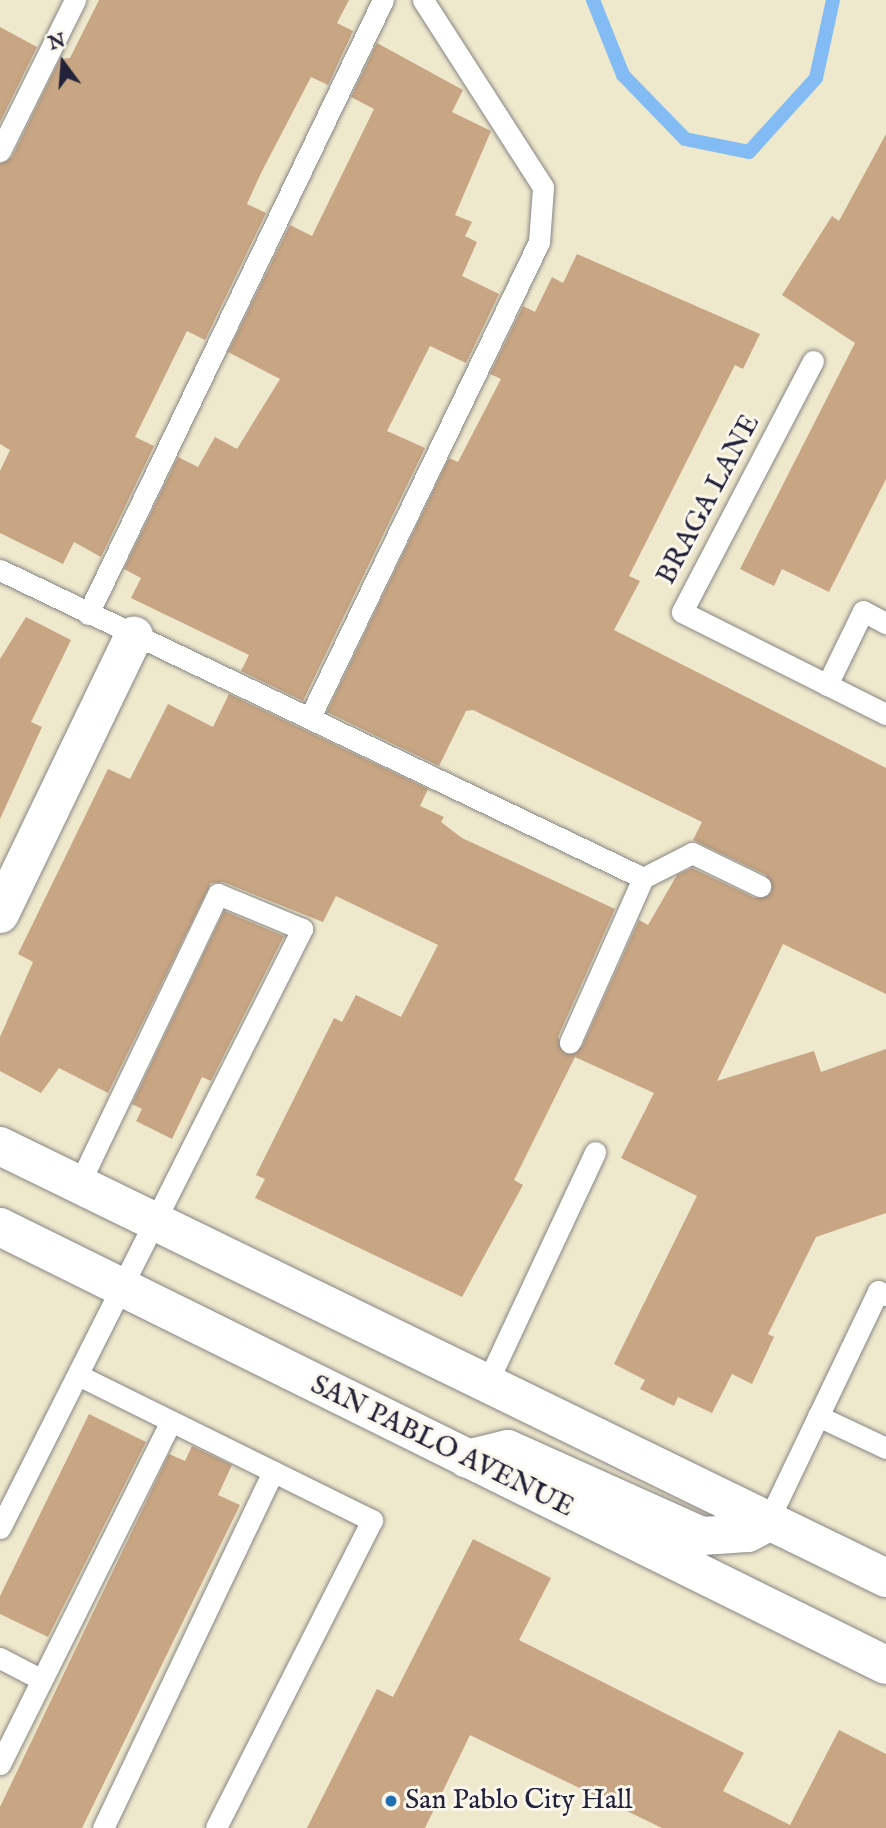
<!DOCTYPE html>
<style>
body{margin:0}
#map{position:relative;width:886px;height:1828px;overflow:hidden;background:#eee8cc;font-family:"IM FELL English",serif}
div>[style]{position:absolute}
.stream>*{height:14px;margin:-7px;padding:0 7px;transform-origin:7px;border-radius:7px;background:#83bcf4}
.building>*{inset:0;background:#c8a583}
.roads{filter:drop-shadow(0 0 2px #888584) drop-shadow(0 0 2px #888584)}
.service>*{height:21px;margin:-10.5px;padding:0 10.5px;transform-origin:10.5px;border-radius:10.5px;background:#fff}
.minor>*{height:38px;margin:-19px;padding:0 19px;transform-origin:19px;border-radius:19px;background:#fff}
.primary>*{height:38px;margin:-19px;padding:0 19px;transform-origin:19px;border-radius:19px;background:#fff}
.dots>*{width:19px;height:19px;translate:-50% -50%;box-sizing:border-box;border:4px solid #fbf7ec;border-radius:50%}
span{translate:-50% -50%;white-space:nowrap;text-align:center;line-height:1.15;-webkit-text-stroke:6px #fbf7ec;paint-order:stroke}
.street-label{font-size:28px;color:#22223b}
.poi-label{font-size:28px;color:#22223b}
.left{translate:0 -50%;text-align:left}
.north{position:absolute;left:28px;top:28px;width:70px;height:70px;-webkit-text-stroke:5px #fbf7ec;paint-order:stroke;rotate:344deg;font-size:19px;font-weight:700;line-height:28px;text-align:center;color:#22223b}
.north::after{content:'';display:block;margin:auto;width:24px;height:32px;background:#22223b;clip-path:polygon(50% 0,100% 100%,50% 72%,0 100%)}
</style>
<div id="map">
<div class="stream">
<div style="left:593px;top:0;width:81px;rotate:68.2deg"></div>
<div style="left:623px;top:75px;width:89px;rotate:45.9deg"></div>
<div style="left:685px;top:139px;width:65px;rotate:11.5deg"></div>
<div style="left:749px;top:152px;width:100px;rotate:-47.8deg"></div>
<div style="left:816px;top:78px;width:80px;rotate:-77.7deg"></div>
</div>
<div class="building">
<div style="clip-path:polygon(99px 0,349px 0,337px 23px,353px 31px,328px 85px,311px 77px,261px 173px,247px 204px,266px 213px,205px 340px,187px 331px,135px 437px,154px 446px,101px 557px,74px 542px,63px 564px,0 533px,0 471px,10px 450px,0 444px,0 164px,12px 157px,60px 59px,70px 58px)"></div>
<div style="clip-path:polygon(0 27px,37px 47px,0 122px)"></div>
<div style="clip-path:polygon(377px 43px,463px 90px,452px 112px,491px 131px,455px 215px,472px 222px,465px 236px,477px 242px,462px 276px,499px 294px,466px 363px,430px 346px,387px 431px,425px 448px,303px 701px,241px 671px,249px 655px,131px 598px,141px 578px,124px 569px,178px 457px,198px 467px,215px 437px,237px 449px,280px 379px,228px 352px,290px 225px,312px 236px,374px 109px,351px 97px)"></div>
<div style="clip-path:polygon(886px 134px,886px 479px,829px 592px,782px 569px,774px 586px,740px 569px,855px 343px,782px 295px,832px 216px,839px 221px)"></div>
<div style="clip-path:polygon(577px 254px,760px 334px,743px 369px,735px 365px,629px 576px,640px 581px,614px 630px,886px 768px,886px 994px,783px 944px,717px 1081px,814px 1051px,821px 1072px,886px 1049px,886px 1213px,816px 1237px,768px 1334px,774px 1337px,752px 1384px,732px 1374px,712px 1413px,678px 1397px,674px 1406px,640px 1389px,645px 1380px,614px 1364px,697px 1196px,621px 1158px,654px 1093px,575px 1057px,514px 1180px,523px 1185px,462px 1297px,255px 1198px,265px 1179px,256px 1175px,334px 1018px,342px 1022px,356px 995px,401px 1017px,438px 945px,336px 896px,323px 922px,223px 882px,211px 883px,108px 1093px,59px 1068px,41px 1093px,0 1071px,0 1037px,33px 962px,18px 954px,108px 769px,130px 779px,168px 704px,213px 727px,229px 694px,428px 789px,420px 806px,444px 817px,441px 822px,462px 838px,615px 909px,558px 1037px,565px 1054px,582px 1047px,639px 920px,648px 925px,677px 875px,692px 868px,755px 898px,771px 892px,766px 875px,693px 840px,702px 822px,473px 710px,466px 711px,439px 766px,327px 712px,449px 458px,458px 462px,501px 379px,490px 374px,523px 306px,535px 312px,552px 277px,563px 283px)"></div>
<div style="clip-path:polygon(26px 617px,71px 640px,31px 722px,42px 727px,0 819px,0 659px)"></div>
<div style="clip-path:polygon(224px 911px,284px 936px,211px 1081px,202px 1077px,172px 1139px,136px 1121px,142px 1109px,132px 1104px)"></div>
<div style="clip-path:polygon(89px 1414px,146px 1442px,48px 1637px,0 1614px,0 1596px)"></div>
<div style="clip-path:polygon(192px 1446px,232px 1465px,218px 1495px,240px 1505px,82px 1828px,0 1828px,0 1807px,169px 1454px,185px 1461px)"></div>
<div style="clip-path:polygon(473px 1539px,551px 1578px,519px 1640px,744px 1753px,723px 1791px,790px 1825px,839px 1730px,886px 1754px,886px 1828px,662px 1828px,470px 1735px,425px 1828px,307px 1828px,377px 1689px,393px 1697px)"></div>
</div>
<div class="roads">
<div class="service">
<div style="left:0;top:151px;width:169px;rotate:-63.6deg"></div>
<div style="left:813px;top:361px;width:283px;rotate:117.6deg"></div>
<div style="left:682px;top:612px;width:228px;rotate:26.6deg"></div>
<div style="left:0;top:570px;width:713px;rotate:25.59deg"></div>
<div style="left:643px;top:878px;width:180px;rotate:114deg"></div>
<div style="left:88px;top:614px;width:681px;rotate:-64.34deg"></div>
<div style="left:827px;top:685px;width:82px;rotate:-64.1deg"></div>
<div style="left:863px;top:611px;width:26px;rotate:28deg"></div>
<div style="left:310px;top:717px;width:527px;rotate:-64.26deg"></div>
<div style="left:539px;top:242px;width:55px;rotate:-85.8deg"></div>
<div style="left:543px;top:187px;width:222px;rotate:-122.7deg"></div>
<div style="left:643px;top:878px;width:55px;rotate:-27deg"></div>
<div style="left:692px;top:853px;width:76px;rotate:25.9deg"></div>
<div style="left:78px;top:1375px;width:328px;rotate:26.3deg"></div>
<div style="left:372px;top:1520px;width:345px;rotate:116.9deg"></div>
<div style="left:487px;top:1383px;width:255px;rotate:-64.9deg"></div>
<div style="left:818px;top:1416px;width:75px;rotate:25.2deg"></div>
<div style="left:767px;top:1523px;width:257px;rotate:-64.4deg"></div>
<div style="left:878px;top:1291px;width:9px;rotate:27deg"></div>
<div style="left:0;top:1528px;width:671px;rotate:-63.24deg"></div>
<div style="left:302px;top:929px;width:91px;rotate:-157.4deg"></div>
<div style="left:218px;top:894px;width:322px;rotate:115.6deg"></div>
<div style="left:0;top:1658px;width:47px;rotate:27.6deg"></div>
<div style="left:0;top:1764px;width:383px;rotate:-63.5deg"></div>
<div style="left:103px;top:1828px;width:395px;rotate:-64.5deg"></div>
</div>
<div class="minor">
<div style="left:0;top:914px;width:309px;rotate:-64.3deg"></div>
</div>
<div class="primary">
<div style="left:0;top:1146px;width:986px;rotate:25.99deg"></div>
<div style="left:0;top:1227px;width:988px;rotate:26.31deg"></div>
<div style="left:467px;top:1459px;width:42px;rotate:-13.7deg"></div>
<div style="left:508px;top:1449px;width:213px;rotate:24.2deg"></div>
<div style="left:702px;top:1536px;width:46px;rotate:-3.7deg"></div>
<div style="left:748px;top:1533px;width:21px;rotate:-28deg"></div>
</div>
</div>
<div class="dots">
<div style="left:391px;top:1801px;background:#1f6fb2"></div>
</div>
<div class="street-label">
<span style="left:709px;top:500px;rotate:-62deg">BRAGA LANE</span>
<span style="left:442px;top:1447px;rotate:26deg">SAN PABLO AVENUE</span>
</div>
<div class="poi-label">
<span class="left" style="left:405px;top:1801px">San Pablo City Hall</span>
</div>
<div class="north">N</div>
</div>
